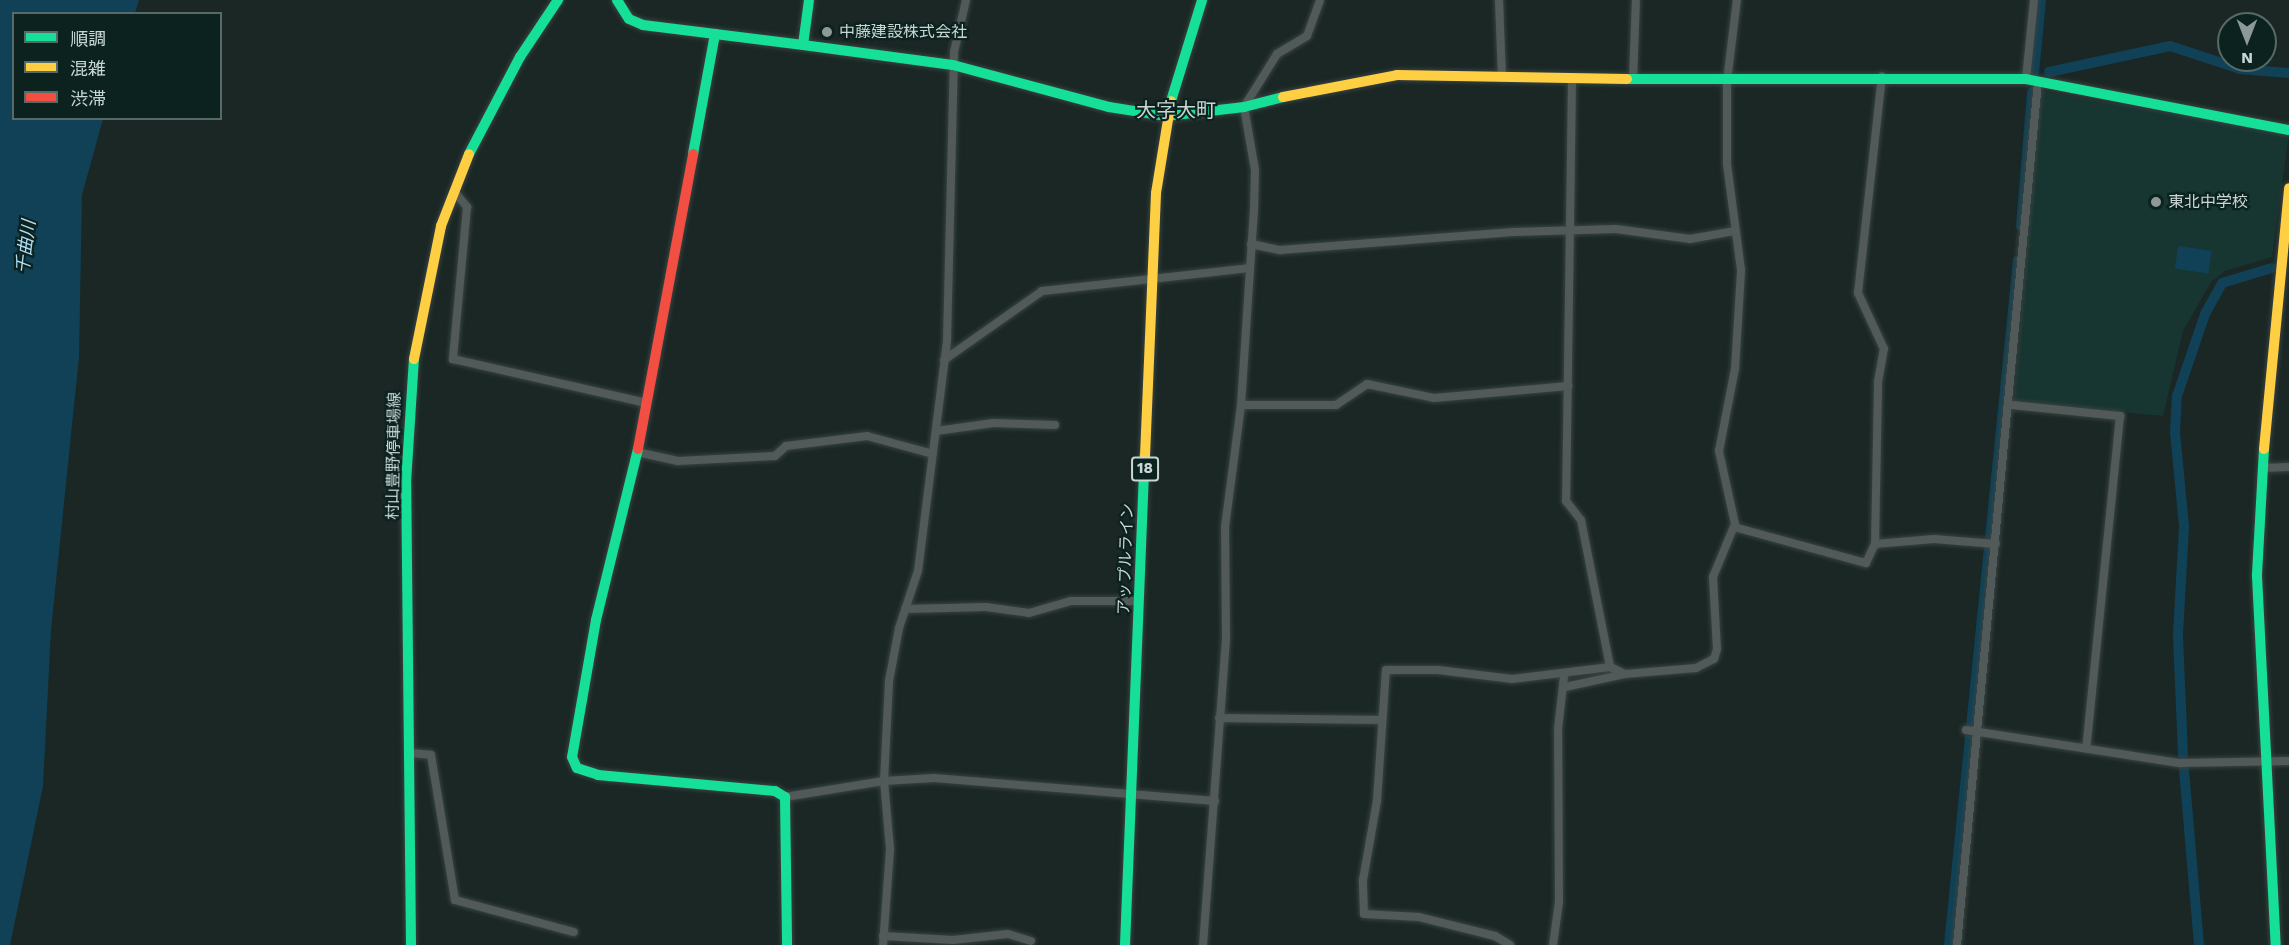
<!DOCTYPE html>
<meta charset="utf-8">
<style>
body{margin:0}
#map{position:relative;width:2289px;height:945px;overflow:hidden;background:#1a2725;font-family:"Work Sans","Noto Sans JP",sans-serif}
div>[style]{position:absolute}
.built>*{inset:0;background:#173531}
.water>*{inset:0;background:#104156;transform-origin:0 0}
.stream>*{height:3px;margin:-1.5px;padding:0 1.5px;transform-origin:1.5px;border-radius:1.5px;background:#104156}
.canal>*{height:10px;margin:-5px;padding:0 5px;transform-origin:5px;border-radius:5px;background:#104156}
.roads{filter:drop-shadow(0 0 2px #394341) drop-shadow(0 0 2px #394341)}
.street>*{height:8px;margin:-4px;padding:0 4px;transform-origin:4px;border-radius:4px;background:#515a59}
.fast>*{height:10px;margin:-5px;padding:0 5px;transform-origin:5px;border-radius:5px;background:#16e098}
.slow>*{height:10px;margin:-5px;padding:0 5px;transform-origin:5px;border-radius:5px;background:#ffcf43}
.jam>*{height:10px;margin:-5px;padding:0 5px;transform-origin:5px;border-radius:5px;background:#f24e42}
.dots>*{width:16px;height:16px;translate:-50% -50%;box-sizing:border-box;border:3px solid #0b221f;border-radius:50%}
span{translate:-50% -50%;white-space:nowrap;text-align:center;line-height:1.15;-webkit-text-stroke:4.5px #0b221f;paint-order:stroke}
.shield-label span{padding:2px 4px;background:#0b221f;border:2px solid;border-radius:4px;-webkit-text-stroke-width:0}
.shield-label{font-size:15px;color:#c9d6d4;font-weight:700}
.poi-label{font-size:16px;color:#c9d6d4}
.left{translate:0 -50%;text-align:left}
.street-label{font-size:16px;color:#c9d6d4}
.water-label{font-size:18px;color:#b0dbf3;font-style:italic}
.quarter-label{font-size:20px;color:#c9d6d4}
.legend{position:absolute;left:12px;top:12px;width:210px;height:108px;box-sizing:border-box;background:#0b221f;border:2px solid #576a67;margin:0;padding:8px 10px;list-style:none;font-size:18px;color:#c9d6d4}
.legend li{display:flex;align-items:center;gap:12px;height:30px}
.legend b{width:30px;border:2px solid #576a67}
.north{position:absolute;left:2217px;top:12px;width:60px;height:60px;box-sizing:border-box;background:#0b221f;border:2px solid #576a67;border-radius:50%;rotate:180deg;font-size:16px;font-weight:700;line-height:24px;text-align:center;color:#c9d6d4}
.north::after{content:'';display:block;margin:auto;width:21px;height:27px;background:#8c9997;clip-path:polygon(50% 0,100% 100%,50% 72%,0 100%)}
</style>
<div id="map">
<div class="built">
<div style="clip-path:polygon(2041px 91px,2289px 133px,2272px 257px,2225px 271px,2211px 282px,2183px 331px,2163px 416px,2014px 402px)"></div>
</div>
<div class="water">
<div style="clip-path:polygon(0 0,139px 0,135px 13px,14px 14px,14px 118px,103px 119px,82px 195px,79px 357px,51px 630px,43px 786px,10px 945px,0 945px)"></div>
<div style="left:2178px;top:246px;width:34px;height:23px;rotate:8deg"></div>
</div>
<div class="stream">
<div style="left:1274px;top:51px;width:16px;rotate:-30deg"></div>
</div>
<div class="canal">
<div style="left:2049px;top:72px;width:124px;rotate:-12.1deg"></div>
<div style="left:2170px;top:46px;width:74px;rotate:18.2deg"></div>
<div style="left:2240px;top:69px;width:49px;rotate:4.7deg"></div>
<div style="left:2034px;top:73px;width:73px;rotate:-84.5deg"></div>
<div style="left:2021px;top:226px;width:134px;rotate:-85.3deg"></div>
<div style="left:2183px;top:755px;width:121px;rotate:-92.4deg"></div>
<div style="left:2178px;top:634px;width:108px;rotate:-86.8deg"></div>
<div style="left:2184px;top:526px;width:94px;rotate:-95.5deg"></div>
<div style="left:2175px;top:432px;width:36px;rotate:-87deg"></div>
<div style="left:2177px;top:396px;width:87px;rotate:-71.1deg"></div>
<div style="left:2205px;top:314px;width:35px;rotate:-61deg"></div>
<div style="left:2222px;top:283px;width:52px;rotate:-16.7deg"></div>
<div style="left:2184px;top:770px;width:176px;rotate:85.1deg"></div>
<div style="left:1949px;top:945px;width:688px;rotate:-84.25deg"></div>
</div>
<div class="roads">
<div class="street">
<div style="left:1499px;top:0;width:78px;rotate:87.8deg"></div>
<div style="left:2026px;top:79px;width:79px;rotate:-84.2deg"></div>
<div style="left:1572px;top:80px;width:421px;rotate:90.8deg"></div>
<div style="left:1566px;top:501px;width:24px;rotate:52deg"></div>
<div style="left:1581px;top:520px;width:150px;rotate:78.8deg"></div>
<div style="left:1633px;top:80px;width:80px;rotate:-87.9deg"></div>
<div style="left:454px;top:191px;width:21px;rotate:51deg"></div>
<div style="left:467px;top:207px;width:153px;rotate:95.3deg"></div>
<div style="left:453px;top:359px;width:198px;rotate:12.8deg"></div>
<div style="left:1251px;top:244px;width:30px;rotate:12deg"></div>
<div style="left:1280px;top:250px;width:234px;rotate:-4.4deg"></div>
<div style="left:1513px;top:232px;width:103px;rotate:-1.7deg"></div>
<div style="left:1616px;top:229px;width:75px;rotate:7.7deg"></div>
<div style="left:1690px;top:239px;width:46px;rotate:-10.1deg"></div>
<div style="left:944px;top:360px;width:120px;rotate:-35.1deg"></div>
<div style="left:1042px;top:291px;width:209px;rotate:-6.3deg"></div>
<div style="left:1241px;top:405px;width:95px"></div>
<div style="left:1336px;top:405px;width:37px;rotate:-34deg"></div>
<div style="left:1367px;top:384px;width:68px;rotate:11.8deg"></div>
<div style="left:1434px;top:398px;width:135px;rotate:-5.1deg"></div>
<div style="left:2011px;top:405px;width:110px;rotate:5.8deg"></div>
<div style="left:2120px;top:416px;width:334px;rotate:95.8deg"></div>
<div style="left:936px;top:431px;width:58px;rotate:-8deg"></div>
<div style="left:993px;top:423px;width:62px;rotate:1.8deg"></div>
<div style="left:637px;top:452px;width:42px;rotate:12.4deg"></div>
<div style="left:678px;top:461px;width:97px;rotate:-3deg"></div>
<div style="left:775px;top:456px;width:15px;rotate:-42deg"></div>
<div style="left:786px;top:446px;width:82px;rotate:-7deg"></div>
<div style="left:867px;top:436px;width:68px;rotate:15.3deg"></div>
<div style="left:2262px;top:468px;width:27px;rotate:-2deg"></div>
<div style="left:1734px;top:527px;width:137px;rotate:15.3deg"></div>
<div style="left:1866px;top:563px;width:21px;rotate:-65deg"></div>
<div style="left:1875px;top:544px;width:59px;rotate:-4.8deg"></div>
<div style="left:1934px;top:539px;width:62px;rotate:4.6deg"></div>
<div style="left:1875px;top:544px;width:162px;rotate:-88.9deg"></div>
<div style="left:1878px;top:382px;width:34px;rotate:-80deg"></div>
<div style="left:1884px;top:349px;width:62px;rotate:-114.9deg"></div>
<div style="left:1858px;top:293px;width:218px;rotate:-83.7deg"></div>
<div style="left:905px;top:609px;width:81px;rotate:-1.4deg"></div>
<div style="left:986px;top:607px;width:43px;rotate:7.9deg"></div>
<div style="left:1029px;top:613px;width:44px;rotate:-15.9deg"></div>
<div style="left:1071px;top:601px;width:68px"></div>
<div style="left:1565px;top:687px;width:61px;rotate:-12.2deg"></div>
<div style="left:1219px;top:718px;width:162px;rotate:0.7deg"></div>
<div style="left:1966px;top:730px;width:217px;rotate:8.8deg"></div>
<div style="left:2180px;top:763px;width:109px;rotate:-1.1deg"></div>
<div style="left:410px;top:753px;width:21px;rotate:5deg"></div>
<div style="left:431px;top:755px;width:147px;rotate:80.6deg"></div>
<div style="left:455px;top:900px;width:123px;rotate:15.1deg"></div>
<div style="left:785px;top:797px;width:100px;rotate:-9.2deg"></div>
<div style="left:884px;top:781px;width:50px;rotate:-3.4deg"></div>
<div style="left:934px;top:778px;width:282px;rotate:4.7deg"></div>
<div style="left:883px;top:936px;width:70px;rotate:3.3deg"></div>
<div style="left:953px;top:940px;width:55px;rotate:-6.2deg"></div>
<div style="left:1008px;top:934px;width:24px;rotate:17deg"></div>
<div style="left:883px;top:945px;width:96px;rotate:-85.8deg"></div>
<div style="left:890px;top:849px;width:68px;rotate:-95deg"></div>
<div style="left:884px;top:781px;width:100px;rotate:-87.1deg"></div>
<div style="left:889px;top:681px;width:54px;rotate:-79.3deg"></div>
<div style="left:899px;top:628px;width:60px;rotate:-71.6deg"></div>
<div style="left:918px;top:571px;width:232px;rotate:-82.8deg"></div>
<div style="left:947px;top:341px;width:289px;rotate:-88.6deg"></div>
<div style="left:954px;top:52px;width:53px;rotate:-77deg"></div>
<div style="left:1203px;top:945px;width:309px;rotate:-85.7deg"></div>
<div style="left:1226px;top:637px;width:110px;rotate:-90.5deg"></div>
<div style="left:1225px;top:527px;width:123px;rotate:-82.5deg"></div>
<div style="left:1241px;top:405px;width:195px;rotate:-86.2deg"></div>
<div style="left:1254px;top:210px;width:40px;rotate:-88.6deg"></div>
<div style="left:1255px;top:170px;width:64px;rotate:-99.9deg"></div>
<div style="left:1244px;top:107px;width:62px;rotate:-58.1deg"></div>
<div style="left:1277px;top:54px;width:35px;rotate:-31deg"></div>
<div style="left:1307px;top:36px;width:38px;rotate:-70deg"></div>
<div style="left:1510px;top:945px;width:17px;rotate:-149deg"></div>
<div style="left:1495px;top:936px;width:78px;rotate:-166deg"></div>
<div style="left:1419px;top:917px;width:55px;rotate:-176.9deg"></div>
<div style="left:1364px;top:914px;width:34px;rotate:-92deg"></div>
<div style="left:1363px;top:880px;width:80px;rotate:-80deg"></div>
<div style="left:1377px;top:801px;width:131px;rotate:-86.1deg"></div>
<div style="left:1386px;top:670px;width:52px"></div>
<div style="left:1438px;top:670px;width:75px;rotate:6.9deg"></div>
<div style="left:1512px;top:679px;width:99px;rotate:-7deg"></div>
<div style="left:1610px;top:667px;width:17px;rotate:25deg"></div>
<div style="left:1625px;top:674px;width:71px;rotate:-4.8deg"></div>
<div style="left:1696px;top:668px;width:20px;rotate:-27deg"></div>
<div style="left:1714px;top:659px;width:10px;rotate:-73deg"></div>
<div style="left:1717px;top:649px;width:72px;rotate:-93.2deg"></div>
<div style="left:1713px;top:577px;width:57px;rotate:-67.5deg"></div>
<div style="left:1735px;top:524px;width:75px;rotate:-102.4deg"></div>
<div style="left:1719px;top:451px;width:84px;rotate:-79deg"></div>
<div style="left:1735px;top:369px;width:99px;rotate:-86.5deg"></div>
<div style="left:1741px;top:270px;width:107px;rotate:-97.5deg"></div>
<div style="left:1727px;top:164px;width:83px;rotate:-90deg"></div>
<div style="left:1727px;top:81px;width:82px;rotate:-83deg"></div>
<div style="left:1553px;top:945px;width:43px;rotate:-82.1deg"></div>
<div style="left:1559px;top:902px;width:173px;rotate:-90.3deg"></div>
<div style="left:1558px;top:729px;width:53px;rotate:-83.5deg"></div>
<div style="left:1957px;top:945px;width:868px;rotate:-84.64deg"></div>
</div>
<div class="fast">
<div style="left:617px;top:0;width:22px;rotate:58deg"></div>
<div style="left:629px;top:19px;width:15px;rotate:23deg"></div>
<div style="left:643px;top:25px;width:73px;rotate:7.1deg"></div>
<div style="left:803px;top:45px;width:151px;rotate:7.6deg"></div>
<div style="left:953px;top:65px;width:162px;rotate:15.1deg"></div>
<div style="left:1109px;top:107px;width:58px;rotate:9deg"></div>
<div style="left:1166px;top:116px;width:79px;rotate:-6.6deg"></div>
<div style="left:1244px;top:107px;width:40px;rotate:-14.4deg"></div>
<div style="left:1627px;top:79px;width:399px"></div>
<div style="left:2026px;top:79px;width:268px;rotate:11deg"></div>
<div style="left:1171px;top:101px;width:106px;rotate:-72.9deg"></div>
<div style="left:469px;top:154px;width:110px;rotate:-62.3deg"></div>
<div style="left:520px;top:57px;width:69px;rotate:-56.3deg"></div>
<div style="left:693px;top:154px;width:122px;rotate:-79.6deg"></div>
<div style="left:715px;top:34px;width:89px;rotate:7.1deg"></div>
<div style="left:803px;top:45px;width:45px;rotate:-82.4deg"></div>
<div style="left:638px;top:449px;width:176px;rotate:103.8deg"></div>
<div style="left:596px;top:620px;width:139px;rotate:99.9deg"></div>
<div style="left:572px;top:757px;width:12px;rotate:66deg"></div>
<div style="left:577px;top:768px;width:22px;rotate:18deg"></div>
<div style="left:598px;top:775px;width:178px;rotate:5.2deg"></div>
<div style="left:775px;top:791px;width:12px;rotate:31deg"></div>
<div style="left:785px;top:797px;width:148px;rotate:89.2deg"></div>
<div style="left:2264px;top:449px;width:127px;rotate:93.2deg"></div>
<div style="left:2257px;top:576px;width:369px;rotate:87.1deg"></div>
<div style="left:411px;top:945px;width:463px;rotate:-90.6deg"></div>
<div style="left:406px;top:482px;width:123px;rotate:-86.3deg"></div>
<div style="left:1125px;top:945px;width:489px;rotate:-87.7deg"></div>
</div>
<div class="slow">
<div style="left:1283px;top:97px;width:116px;rotate:-10.9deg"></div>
<div style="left:1397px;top:75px;width:230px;rotate:1deg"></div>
<div style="left:414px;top:359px;width:136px;rotate:-78.5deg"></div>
<div style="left:441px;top:226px;width:77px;rotate:-68.7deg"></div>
<div style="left:2264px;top:449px;width:262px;rotate:-84.5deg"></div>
<div style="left:1145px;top:456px;width:263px;rotate:-87.6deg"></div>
<div style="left:1156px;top:193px;width:93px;rotate:-80.7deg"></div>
</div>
<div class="jam">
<div style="left:638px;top:449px;width:300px;rotate:-79.4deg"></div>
</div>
</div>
<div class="dots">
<div style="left:827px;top:32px;background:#8c9997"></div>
<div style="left:2156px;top:202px;background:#8c9997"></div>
</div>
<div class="shield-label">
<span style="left:1145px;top:469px">18</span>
</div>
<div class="poi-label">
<span class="left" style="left:839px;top:32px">中藤建設株式会社</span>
<span class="left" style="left:2168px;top:202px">東北中学校</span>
</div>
<div class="street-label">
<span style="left:394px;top:456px;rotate:-89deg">村山豊野停車場線</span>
<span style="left:1126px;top:559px;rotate:-88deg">アップルライン</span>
</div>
<div class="water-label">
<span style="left:26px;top:247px;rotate:-83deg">千曲川</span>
</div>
<div class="quarter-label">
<span style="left:1176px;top:110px">大字大町</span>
</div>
<ul class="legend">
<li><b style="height:8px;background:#16e098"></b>順調</li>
<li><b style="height:8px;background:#ffcf43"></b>混雑</li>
<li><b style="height:8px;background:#f24e42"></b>渋滞</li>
</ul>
<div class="north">N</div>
</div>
